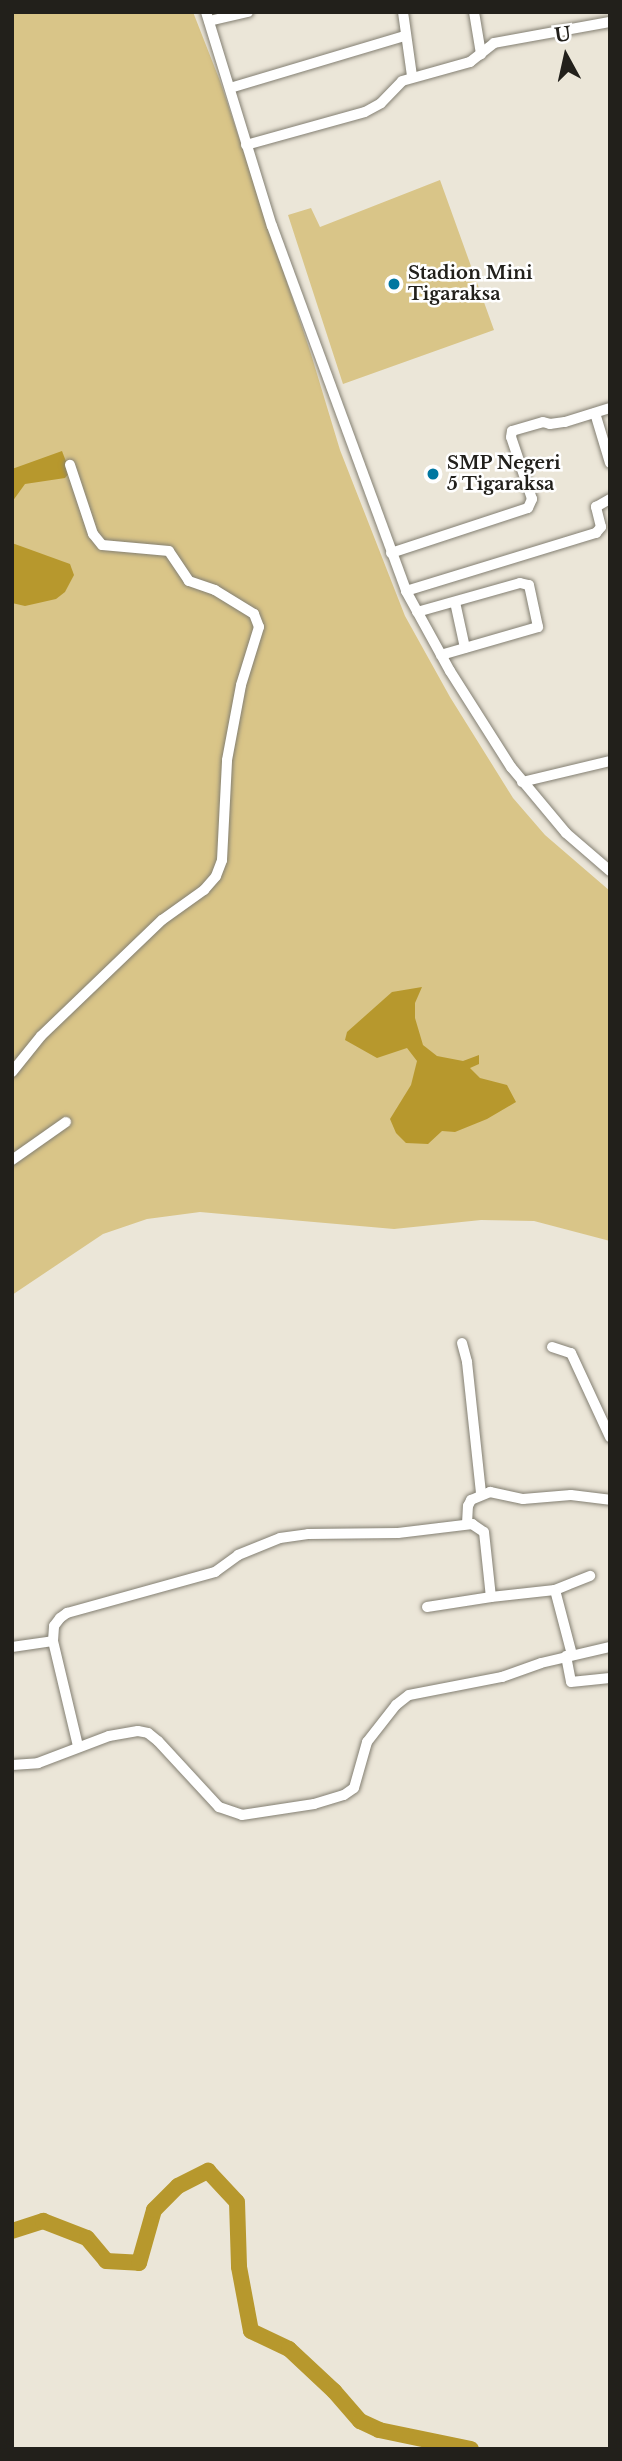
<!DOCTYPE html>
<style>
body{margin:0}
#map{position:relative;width:622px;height:2461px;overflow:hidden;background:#ebe6d8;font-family:"Libre Baskerville",serif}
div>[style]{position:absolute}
.green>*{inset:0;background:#d9c588}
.water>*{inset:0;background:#b7982d}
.river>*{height:16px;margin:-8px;padding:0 8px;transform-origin:8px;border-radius:8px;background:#b7982d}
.roads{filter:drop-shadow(0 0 2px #837f72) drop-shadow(0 0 2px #837f72)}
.minor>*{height:10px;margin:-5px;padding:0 5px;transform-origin:5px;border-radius:5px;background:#fff}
.dots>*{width:19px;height:19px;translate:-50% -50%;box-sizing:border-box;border:4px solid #fff;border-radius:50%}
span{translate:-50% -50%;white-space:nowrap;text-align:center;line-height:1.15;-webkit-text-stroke:5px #fff;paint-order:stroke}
.poi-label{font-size:18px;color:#22201b;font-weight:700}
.left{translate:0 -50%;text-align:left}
.frame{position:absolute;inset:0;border:14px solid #22201b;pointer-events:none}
.north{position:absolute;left:531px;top:21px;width:70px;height:70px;-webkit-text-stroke:5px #fff;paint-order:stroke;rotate:352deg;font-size:19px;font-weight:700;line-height:28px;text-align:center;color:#22201b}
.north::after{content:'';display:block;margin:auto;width:24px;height:32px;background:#22201b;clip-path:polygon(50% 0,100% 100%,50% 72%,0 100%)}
</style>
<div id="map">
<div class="green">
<div style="clip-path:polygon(12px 12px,193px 12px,220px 81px,311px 354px,340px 450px,405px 616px,450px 697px,513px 798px,545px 835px,610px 891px,610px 1241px,534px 1221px,481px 1220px,394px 1229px,200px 1212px,147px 1219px,103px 1234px,12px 1295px)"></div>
<div style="clip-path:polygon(440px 180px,494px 330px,343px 384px,288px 215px,311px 208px,320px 227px)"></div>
</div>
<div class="water">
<div style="clip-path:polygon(62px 451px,70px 472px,65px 478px,25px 484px,12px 502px,12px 469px)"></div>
<div style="clip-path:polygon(12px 543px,70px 564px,74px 575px,65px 592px,56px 599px,25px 606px,12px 603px)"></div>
<div style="clip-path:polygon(422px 987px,415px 1003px,415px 1018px,423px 1045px,437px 1056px,463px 1061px,479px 1055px,479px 1064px,470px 1068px,480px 1078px,507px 1085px,516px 1102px,487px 1119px,455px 1132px,442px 1131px,428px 1144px,406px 1143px,396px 1133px,390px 1119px,411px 1085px,417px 1061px,407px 1048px,377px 1058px,345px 1040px,347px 1032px,392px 992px)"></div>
</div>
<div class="river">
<div style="left:12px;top:2231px;width:33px;rotate:-18deg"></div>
<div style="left:43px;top:2221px;width:47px;rotate:21.1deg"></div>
<div style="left:87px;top:2238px;width:30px;rotate:50deg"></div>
<div style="left:106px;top:2261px;width:33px;rotate:3deg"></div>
<div style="left:139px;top:2263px;width:55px;rotate:-74.2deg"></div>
<div style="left:154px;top:2210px;width:34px;rotate:-45deg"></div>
<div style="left:178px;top:2186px;width:34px;rotate:-27deg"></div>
<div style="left:208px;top:2171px;width:42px;rotate:46.9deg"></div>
<div style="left:237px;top:2202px;width:65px;rotate:88.2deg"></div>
<div style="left:239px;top:2267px;width:65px;rotate:79.4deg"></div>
<div style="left:251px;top:2331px;width:42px;rotate:25.3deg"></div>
<div style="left:289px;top:2349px;width:62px;rotate:43deg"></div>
<div style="left:334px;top:2391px;width:40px;rotate:49deg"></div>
<div style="left:360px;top:2421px;width:21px;rotate:25deg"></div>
<div style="left:379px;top:2430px;width:94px;rotate:11.7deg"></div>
</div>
<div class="roads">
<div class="minor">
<div style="left:206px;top:12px;width:224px;rotate:72.9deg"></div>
<div style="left:272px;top:226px;width:389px;rotate:69.8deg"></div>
<div style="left:406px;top:591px;width:91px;rotate:61.2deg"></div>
<div style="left:450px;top:671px;width:114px;rotate:57.6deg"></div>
<div style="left:511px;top:767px;width:86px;rotate:50.2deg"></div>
<div style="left:566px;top:833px;width:58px;rotate:40.8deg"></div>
<div style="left:403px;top:12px;width:65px;rotate:82deg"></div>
<div style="left:474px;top:12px;width:43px;rotate:80.5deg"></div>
<div style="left:209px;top:21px;width:40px;rotate:-13deg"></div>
<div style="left:230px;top:88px;width:182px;rotate:-16.6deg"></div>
<div style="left:246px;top:145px;width:123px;rotate:-15.5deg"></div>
<div style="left:365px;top:112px;width:18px;rotate:-29deg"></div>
<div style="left:381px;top:103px;width:30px;rotate:-46deg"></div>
<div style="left:402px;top:81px;width:71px;rotate:-15.6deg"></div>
<div style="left:470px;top:62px;width:31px;rotate:-38deg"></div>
<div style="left:494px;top:43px;width:118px;rotate:-10.3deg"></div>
<div style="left:595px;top:413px;width:52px;rotate:73.3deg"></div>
<div style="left:391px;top:553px;width:144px;rotate:-18.2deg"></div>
<div style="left:528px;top:508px;width:10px;rotate:-66deg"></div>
<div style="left:532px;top:499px;width:65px;rotate:-108.7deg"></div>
<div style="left:511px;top:437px;width:6px;rotate:-81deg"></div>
<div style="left:512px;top:431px;width:32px;rotate:-16deg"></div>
<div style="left:543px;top:422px;width:7px;rotate:16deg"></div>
<div style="left:550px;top:424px;width:15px;rotate:-8deg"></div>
<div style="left:565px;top:422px;width:47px;rotate:-17.3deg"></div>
<div style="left:406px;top:591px;width:199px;rotate:-17deg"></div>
<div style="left:596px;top:533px;width:8px;rotate:-50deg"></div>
<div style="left:601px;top:527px;width:21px;rotate:-104deg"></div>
<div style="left:596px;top:507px;width:16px;rotate:-30deg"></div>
<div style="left:455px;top:602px;width:47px;rotate:77.7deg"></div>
<div style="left:417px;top:612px;width:107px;rotate:-15.7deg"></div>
<div style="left:520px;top:583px;width:9px;rotate:13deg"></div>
<div style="left:529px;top:585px;width:43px;rotate:77.9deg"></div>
<div style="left:538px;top:627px;width:101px;rotate:163.9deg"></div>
<div style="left:522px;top:782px;width:90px;rotate:-13.4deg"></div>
<div style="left:12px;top:1072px;width:46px;rotate:-51.1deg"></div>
<div style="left:41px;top:1036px;width:168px;rotate:-43.8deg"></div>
<div style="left:162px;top:920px;width:52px;rotate:-35.5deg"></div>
<div style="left:204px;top:890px;width:18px;rotate:-49deg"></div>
<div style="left:216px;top:876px;width:17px;rotate:-69deg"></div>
<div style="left:222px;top:860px;width:100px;rotate:-87.1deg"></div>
<div style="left:227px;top:760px;width:76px;rotate:-79.4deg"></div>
<div style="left:241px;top:685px;width:61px;rotate:-72.8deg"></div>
<div style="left:259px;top:627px;width:14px;rotate:-111deg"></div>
<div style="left:254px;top:614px;width:46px;rotate:-148.4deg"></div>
<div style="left:215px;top:590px;width:28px;rotate:-161deg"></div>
<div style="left:189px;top:581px;width:36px;rotate:-124deg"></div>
<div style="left:169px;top:551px;width:67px;rotate:-174.9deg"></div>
<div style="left:102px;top:545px;width:14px;rotate:-129deg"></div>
<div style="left:93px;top:534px;width:73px;rotate:-108.4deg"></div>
<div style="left:12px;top:1160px;width:66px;rotate:-35.1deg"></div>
<div style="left:462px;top:1343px;width:20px;rotate:75deg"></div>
<div style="left:467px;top:1362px;width:133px;rotate:83.9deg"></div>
<div style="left:552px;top:1347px;width:20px;rotate:18deg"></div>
<div style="left:571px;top:1353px;width:93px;rotate:65.1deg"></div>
<div style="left:467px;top:1524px;width:18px;rotate:-87deg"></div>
<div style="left:468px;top:1506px;width:7px;rotate:-63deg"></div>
<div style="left:471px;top:1500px;width:21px;rotate:-23deg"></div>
<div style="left:490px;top:1492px;width:34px;rotate:12deg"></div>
<div style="left:523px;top:1499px;width:48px;rotate:-4.8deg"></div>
<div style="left:571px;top:1495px;width:39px;rotate:7deg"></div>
<div style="left:555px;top:1590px;width:67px;rotate:75.3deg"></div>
<div style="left:427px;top:1607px;width:65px;rotate:-8.9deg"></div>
<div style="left:12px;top:1647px;width:41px;rotate:-8.3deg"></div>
<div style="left:566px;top:1656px;width:26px;rotate:79deg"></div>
<div style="left:571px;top:1682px;width:39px;rotate:-6deg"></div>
<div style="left:78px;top:1746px;width:108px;rotate:-103.4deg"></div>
<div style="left:53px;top:1641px;width:15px;rotate:-86deg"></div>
<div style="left:54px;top:1626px;width:10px;rotate:-53deg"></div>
<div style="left:60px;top:1618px;width:9px;rotate:-36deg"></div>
<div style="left:67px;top:1613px;width:154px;rotate:-15.5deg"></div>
<div style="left:215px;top:1572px;width:29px;rotate:-36deg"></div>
<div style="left:238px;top:1555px;width:45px;rotate:-22deg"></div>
<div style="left:280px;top:1538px;width:28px;rotate:-8deg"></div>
<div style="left:308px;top:1534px;width:90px;rotate:-0.6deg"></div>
<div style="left:398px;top:1533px;width:75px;rotate:-6.9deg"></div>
<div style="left:472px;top:1524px;width:14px;rotate:34deg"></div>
<div style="left:484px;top:1532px;width:65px;rotate:83.9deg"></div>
<div style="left:491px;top:1597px;width:64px;rotate:-6.2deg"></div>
<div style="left:555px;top:1590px;width:38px;rotate:-22deg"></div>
<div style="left:12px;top:1765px;width:26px;rotate:-4deg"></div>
<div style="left:38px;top:1763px;width:76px;rotate:-20.8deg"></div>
<div style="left:109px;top:1736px;width:29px;rotate:-10deg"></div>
<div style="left:138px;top:1731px;width:10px;rotate:11deg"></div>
<div style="left:148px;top:1733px;width:13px;rotate:39deg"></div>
<div style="left:158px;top:1741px;width:90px;rotate:47.3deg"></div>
<div style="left:219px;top:1807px;width:24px;rotate:19deg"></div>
<div style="left:242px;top:1815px;width:73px;rotate:-8.7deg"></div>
<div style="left:314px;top:1804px;width:31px;rotate:-17deg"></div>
<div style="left:344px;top:1795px;width:12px;rotate:-35deg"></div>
<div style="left:354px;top:1788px;width:48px;rotate:-74.2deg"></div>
<div style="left:367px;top:1742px;width:47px;rotate:-51.9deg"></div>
<div style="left:396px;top:1705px;width:16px;rotate:-38deg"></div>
<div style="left:409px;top:1695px;width:95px;rotate:-11deg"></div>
<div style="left:502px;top:1677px;width:41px;rotate:-19.7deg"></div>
<div style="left:541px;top:1663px;width:71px;rotate:-13.1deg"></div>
</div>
</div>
<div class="dots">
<div style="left:394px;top:284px;background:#0077a0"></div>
<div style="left:433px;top:474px;background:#0077a0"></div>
</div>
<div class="poi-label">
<span class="left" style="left:408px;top:284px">Stadion Mini<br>Tigaraksa</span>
<span class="left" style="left:447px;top:474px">SMP Negeri<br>5 Tigaraksa</span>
</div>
<div class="frame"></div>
<div class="north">U</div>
</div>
